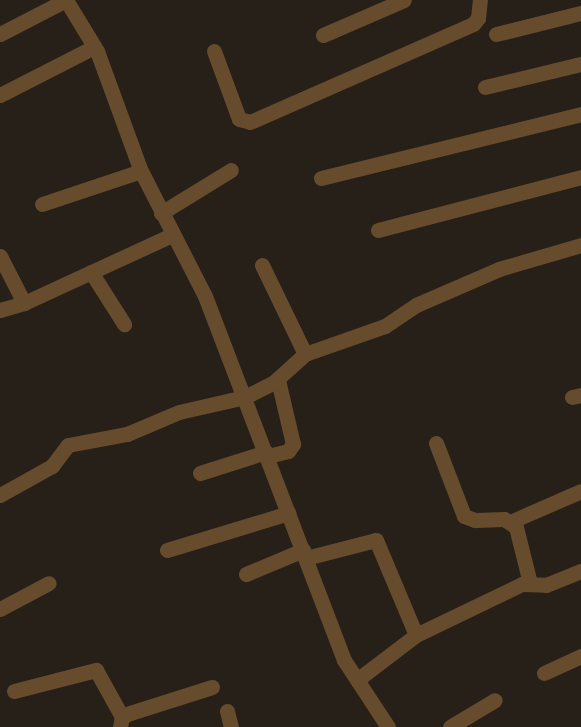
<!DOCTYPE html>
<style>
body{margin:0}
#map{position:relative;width:581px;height:727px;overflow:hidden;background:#262018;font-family:"IBM Plex Sans",sans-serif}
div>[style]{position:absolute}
.minor>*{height:15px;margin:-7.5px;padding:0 7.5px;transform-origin:7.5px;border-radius:7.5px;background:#664c2c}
span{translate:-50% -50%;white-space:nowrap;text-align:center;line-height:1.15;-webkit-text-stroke:4.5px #1c160f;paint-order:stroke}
</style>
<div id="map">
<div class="minor">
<div style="left:66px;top:0;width:60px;rotate:58.7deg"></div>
<div style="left:97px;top:51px;width:128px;rotate:69.9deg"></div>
<div style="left:141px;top:171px;width:140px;rotate:62.9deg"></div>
<div style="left:205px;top:296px;width:390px;rotate:69.1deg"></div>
<div style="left:344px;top:660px;width:80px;rotate:56.7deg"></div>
<div style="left:0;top:34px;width:74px;rotate:-27.3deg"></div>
<div style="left:496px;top:34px;width:88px;rotate:-13.9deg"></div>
<div style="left:323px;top:35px;width:88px;rotate:-23.4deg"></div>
<div style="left:214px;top:51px;width:72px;rotate:69.8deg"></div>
<div style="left:239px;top:119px;width:11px;rotate:15deg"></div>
<div style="left:250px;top:122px;width:244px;rotate:-23.7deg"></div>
<div style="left:473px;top:24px;width:8px;rotate:-50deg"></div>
<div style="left:478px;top:18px;width:18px;rotate:-84deg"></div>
<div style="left:485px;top:87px;width:99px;rotate:-13.5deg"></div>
<div style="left:0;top:95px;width:106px;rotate:-27.1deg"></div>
<div style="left:321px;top:178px;width:268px;rotate:-13.8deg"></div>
<div style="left:42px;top:204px;width:104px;rotate:-18.4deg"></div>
<div style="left:161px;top:213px;width:82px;rotate:-31.6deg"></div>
<div style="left:378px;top:230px;width:210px;rotate:-14.6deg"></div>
<div style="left:0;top:256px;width:53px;rotate:62.9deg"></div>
<div style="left:262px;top:265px;width:99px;rotate:64.2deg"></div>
<div style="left:91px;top:272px;width:62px;rotate:57.6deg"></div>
<div style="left:0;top:310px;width:25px;rotate:-16deg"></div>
<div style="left:24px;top:303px;width:163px;rotate:-24.7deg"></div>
<div style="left:572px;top:397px;width:9px;rotate:-13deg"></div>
<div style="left:436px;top:443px;width:78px;rotate:69deg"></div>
<div style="left:464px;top:516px;width:12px;rotate:20deg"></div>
<div style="left:475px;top:520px;width:29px;rotate:-2deg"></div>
<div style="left:504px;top:519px;width:14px;rotate:34deg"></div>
<div style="left:516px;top:527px;width:58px;rotate:76deg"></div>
<div style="left:268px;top:456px;width:21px;rotate:-14deg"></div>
<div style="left:288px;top:451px;width:9px;rotate:-54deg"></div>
<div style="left:293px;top:444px;width:66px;rotate:-103.2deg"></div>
<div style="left:200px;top:473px;width:69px;rotate:-17.7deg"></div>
<div style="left:0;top:495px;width:60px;rotate:-29.1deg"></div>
<div style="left:52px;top:466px;width:26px;rotate:-53deg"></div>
<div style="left:68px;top:445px;width:60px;rotate:-10.6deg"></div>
<div style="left:127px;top:434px;width:56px;rotate:-22.9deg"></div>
<div style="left:179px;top:412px;width:68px;rotate:-12.8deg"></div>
<div style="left:245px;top:397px;width:33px;rotate:-27deg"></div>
<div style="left:274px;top:382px;width:42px;rotate:-42.1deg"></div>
<div style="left:305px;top:354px;width:85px;rotate:-19.3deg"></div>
<div style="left:385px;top:326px;width:37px;rotate:-34deg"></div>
<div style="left:416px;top:305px;width:90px;rotate:-23.4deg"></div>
<div style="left:499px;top:269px;width:85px;rotate:-16.3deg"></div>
<div style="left:510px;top:522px;width:77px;rotate:-23.6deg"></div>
<div style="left:167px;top:550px;width:127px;rotate:-16.9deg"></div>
<div style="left:306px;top:558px;width:72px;rotate:-14.4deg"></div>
<div style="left:376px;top:540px;width:103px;rotate:67.2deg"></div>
<div style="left:246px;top:574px;width:62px;rotate:-22.8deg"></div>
<div style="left:0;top:609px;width:55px;rotate:-28deg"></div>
<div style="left:544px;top:673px;width:41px;rotate:-24.7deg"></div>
<div style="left:357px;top:680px;width:74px;rotate:-37.3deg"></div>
<div style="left:416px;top:635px;width:118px;rotate:-25.7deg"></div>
<div style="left:522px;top:584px;width:24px;rotate:2deg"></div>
<div style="left:546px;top:585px;width:38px;rotate:-22deg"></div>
<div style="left:14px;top:691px;width:85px;rotate:-14.4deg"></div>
<div style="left:96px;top:670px;width:54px;rotate:61deg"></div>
<div style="left:227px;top:711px;width:16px;rotate:76deg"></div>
<div style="left:120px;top:727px;width:10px;rotate:-79deg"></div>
<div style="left:122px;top:717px;width:9px;rotate:-27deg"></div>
<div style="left:130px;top:713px;width:86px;rotate:-17.6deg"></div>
<div style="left:450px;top:727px;width:52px;rotate:-31deg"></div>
</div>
</div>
